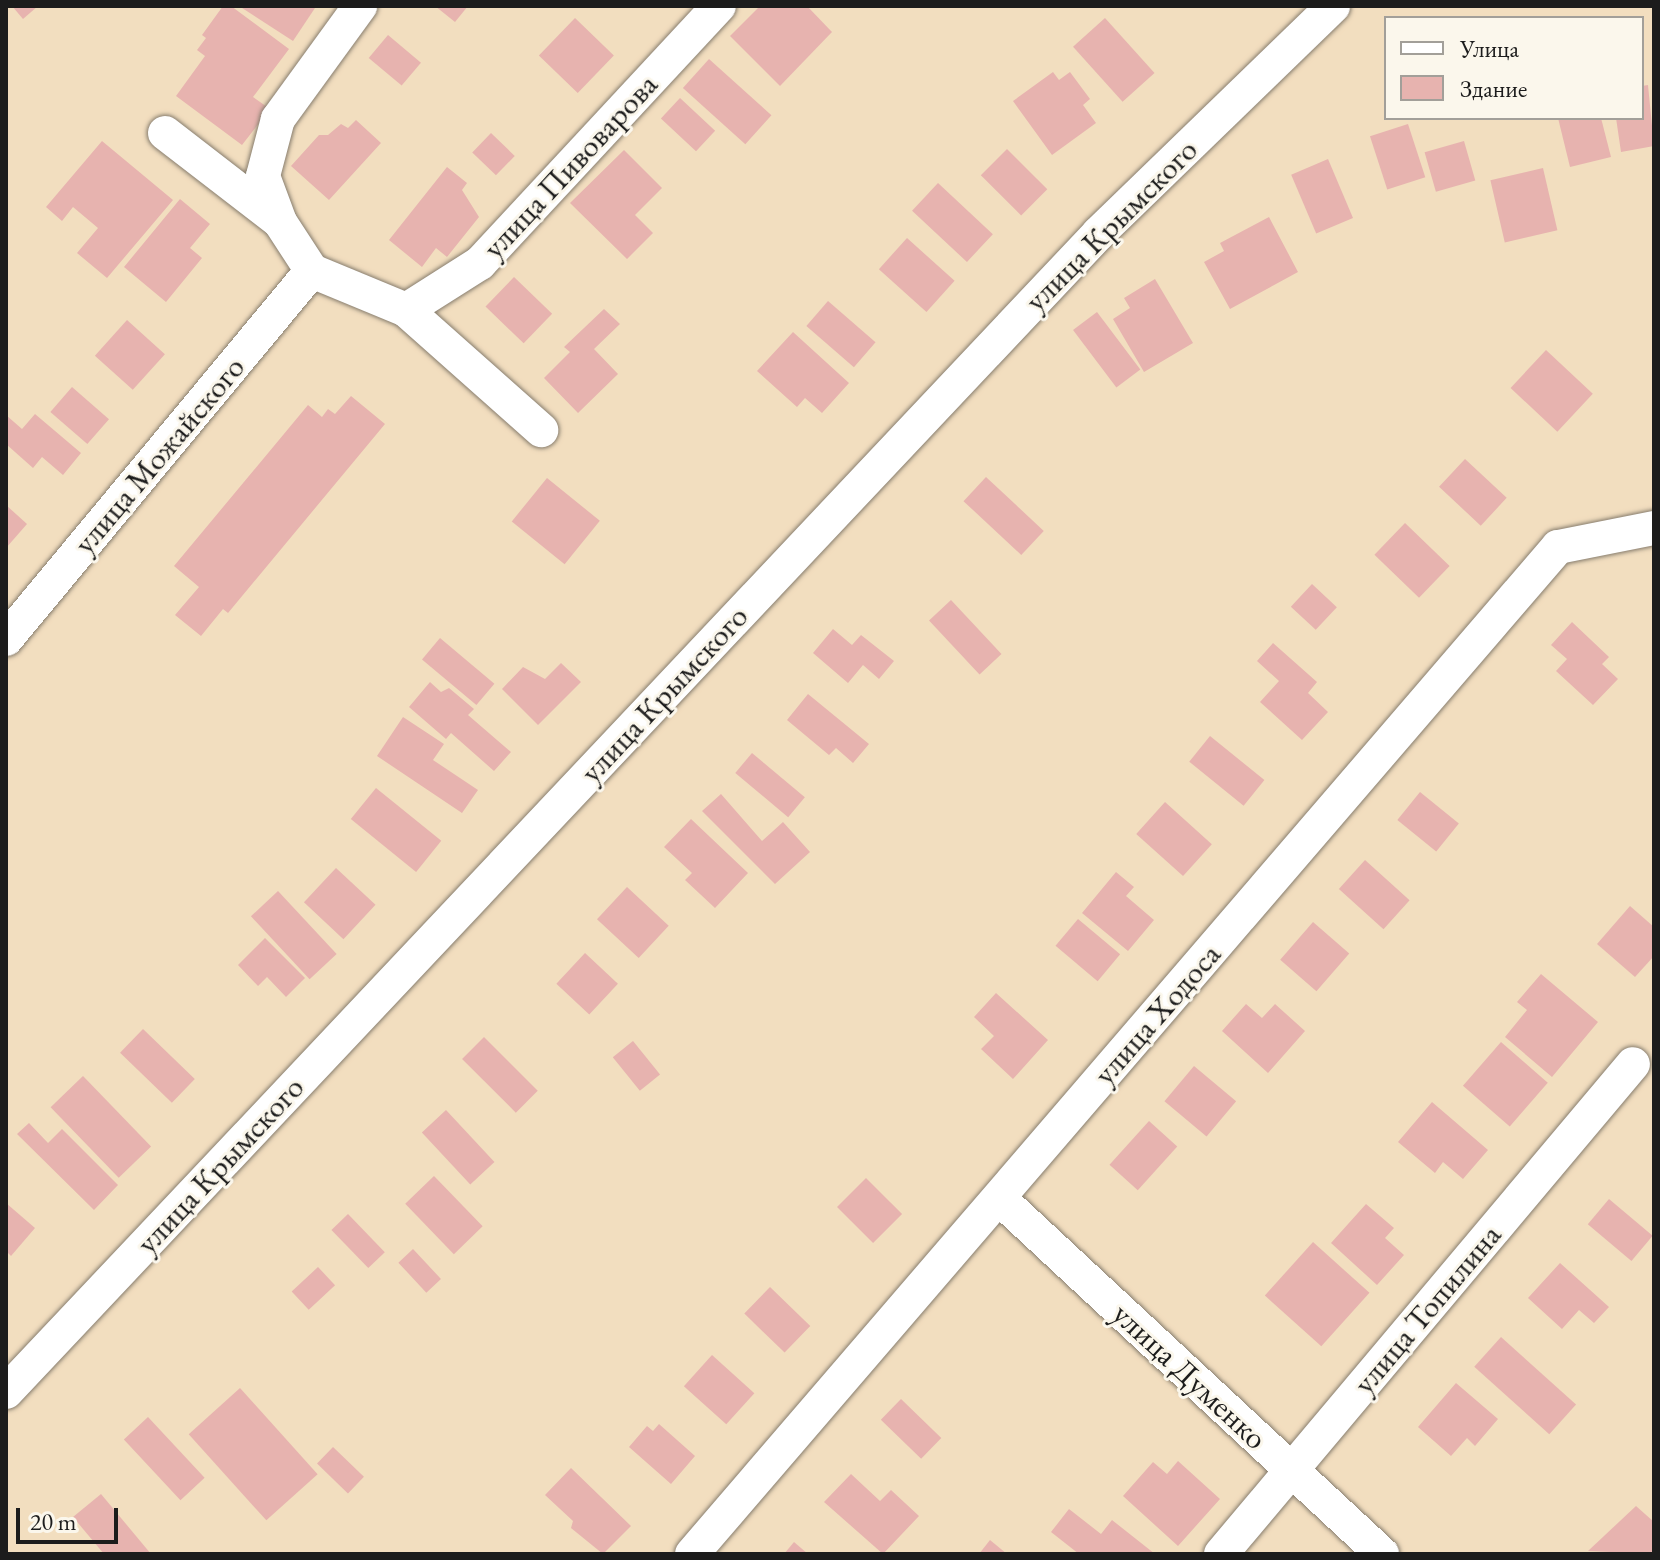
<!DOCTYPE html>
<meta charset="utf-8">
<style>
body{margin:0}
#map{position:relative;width:1660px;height:1560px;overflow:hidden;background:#f2debf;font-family:"EB Garamond",serif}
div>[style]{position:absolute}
.building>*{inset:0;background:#e7b3af;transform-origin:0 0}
.roads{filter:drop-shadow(0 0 2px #877d6e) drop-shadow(0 0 2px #877d6e)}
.minor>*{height:34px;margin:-17px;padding:0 17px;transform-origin:17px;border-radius:17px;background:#fff}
span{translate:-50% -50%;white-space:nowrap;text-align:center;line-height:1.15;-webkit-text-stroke:6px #fbf7ec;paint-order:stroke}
.street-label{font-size:32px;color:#1c1c1c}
.frame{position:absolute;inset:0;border:8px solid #1c1c1c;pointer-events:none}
.legend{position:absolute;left:1384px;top:16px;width:260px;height:104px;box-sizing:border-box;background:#fbf7ec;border:2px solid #a29f99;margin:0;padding:10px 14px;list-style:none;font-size:24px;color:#1c1c1c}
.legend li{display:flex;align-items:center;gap:16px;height:40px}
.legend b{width:40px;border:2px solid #a29f99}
.scale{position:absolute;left:16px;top:1508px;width:102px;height:36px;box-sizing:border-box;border:4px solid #1c1c1c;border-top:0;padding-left:10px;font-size:24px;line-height:28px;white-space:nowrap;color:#1c1c1c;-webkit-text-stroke:6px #fbf7ec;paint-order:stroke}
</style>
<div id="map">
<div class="building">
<div style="clip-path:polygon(12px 6px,38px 6px,23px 19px)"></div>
<div style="clip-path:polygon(223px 6px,231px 6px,289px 49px,253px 97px,270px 109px,242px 145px,176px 96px,205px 56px,197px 50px,206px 38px,202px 35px)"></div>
<div style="clip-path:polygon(239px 6px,311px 6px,315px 8px,293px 41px)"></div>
<div style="clip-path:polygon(435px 6px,468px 6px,455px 22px)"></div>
<div style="clip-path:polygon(760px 6px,807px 6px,832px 32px,780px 86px,730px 36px)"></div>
<div style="left:575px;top:18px;width:54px;height:52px;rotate:44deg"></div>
<div style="left:1105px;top:18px;width:74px;height:43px;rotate:48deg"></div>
<div style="left:388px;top:35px;width:43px;height:30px;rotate:40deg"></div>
<div style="left:709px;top:59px;width:84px;height:39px;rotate:42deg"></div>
<div style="clip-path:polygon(1053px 72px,1059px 80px,1070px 72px,1090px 99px,1083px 105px,1096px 123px,1052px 155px,1013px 101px)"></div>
<div style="clip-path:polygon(1648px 85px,1654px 146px,1621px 152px,1616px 118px,1642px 118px,1642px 86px)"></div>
<div style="left:680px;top:98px;width:48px;height:28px;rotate:43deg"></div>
<div style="clip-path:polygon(1558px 118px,1601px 118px,1611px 157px,1570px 167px)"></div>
<div style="clip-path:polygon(356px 120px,381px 143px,329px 200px,291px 166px,319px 135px,328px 135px,341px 124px,348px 128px)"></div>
<div style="left:1408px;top:124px;width:56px;height:40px;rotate:72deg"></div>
<div style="left:491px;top:133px;width:33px;height:27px;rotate:44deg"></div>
<div style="clip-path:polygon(102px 141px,173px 200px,107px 278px,77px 253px,98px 228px,73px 207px,62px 221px,46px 207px)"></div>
<div style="left:1464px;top:141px;width:41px;height:41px;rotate:74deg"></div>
<div style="left:1007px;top:149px;width:57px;height:37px;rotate:45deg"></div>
<div style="clip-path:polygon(624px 150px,662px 188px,635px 215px,653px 233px,627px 259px,570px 203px)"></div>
<div style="left:1328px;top:159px;width:64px;height:40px;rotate:67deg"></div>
<div style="clip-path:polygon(447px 167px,467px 183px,462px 190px,479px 217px,447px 257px,436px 248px,422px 267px,389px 240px)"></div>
<div style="left:1543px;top:168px;width:64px;height:54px;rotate:77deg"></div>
<div style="left:938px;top:183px;width:75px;height:38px;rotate:43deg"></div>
<div style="clip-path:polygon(180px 199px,210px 224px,190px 248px,202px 258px,166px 302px,124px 267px)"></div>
<div style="clip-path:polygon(1269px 217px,1298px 272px,1230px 309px,1204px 262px,1224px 251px,1220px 243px)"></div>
<div style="left:907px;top:238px;width:64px;height:42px;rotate:42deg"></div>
<div style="left:514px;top:277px;width:53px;height:41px;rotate:44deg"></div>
<div style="clip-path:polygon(1155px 279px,1193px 343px,1144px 372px,1113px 319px,1130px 308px,1124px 298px)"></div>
<div style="left:828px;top:301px;width:63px;height:33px;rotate:41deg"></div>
<div style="clip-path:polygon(604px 309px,620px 324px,594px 349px,618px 374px,578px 413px,544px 378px,570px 352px,564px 347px)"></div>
<div style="left:1097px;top:312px;width:72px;height:30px;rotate:53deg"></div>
<div style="left:127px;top:320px;width:51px;height:48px;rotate:42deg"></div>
<div style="clip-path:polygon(793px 332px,849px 383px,822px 413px,805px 398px,797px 407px,757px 371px)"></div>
<div style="left:1546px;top:350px;width:64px;height:52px;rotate:43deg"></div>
<div style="left:72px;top:387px;width:49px;height:33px;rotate:41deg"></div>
<div style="clip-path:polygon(351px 396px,385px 424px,228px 613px,223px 609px,201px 636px,175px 615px,199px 587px,174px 566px,308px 405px,322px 417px,328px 409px,335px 414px)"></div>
<div style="clip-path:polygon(35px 414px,81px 453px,63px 475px,42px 457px,33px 468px,6px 444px,6px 415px,22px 429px)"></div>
<div style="left:1465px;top:459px;width:57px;height:38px;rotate:43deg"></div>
<div style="left:986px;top:477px;width:79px;height:33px;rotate:43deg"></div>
<div style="left:547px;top:478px;width:68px;height:56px;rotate:39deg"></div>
<div style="clip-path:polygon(6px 505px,27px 524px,6px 548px)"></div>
<div style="left:1405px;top:523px;width:62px;height:44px;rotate:44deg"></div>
<div style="left:1312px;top:584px;width:34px;height:31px;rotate:43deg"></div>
<div style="left:951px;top:600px;width:74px;height:30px;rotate:47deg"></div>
<div style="clip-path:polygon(1572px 622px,1609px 657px,1602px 664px,1618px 679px,1593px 705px,1556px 671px,1567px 659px,1551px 645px)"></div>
<div style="clip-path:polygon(833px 629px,852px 645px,861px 635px,894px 661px,879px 679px,863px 665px,848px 683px,813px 653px)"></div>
<div style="left:440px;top:638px;width:71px;height:28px;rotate:40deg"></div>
<div style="clip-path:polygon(1273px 643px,1317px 682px,1308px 693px,1328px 712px,1302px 740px,1260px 702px,1279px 681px,1257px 661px)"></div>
<div style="clip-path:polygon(561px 663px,581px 682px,538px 725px,502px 689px,523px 667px,545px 679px)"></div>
<div style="clip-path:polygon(430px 682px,441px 692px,449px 688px,474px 709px,468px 715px,511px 752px,494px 771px,451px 733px,446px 739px,409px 707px)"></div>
<div style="clip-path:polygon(808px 694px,869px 744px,853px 763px,836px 748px,829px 755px,787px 720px)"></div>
<div style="clip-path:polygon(403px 717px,444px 744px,433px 760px,478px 790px,462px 813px,377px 756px)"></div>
<div style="left:1210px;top:736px;width:70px;height:33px;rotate:39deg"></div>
<div style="left:752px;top:753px;width:69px;height:26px;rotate:40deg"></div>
<div style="left:376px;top:788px;width:84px;height:40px;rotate:39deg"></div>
<div style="left:1420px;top:792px;width:50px;height:36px;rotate:39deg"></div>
<div style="clip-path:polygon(721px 794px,762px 841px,783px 822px,810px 852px,775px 884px,702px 811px)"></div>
<div style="left:1165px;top:802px;width:63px;height:43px;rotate:42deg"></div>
<div style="clip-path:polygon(691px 819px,748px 873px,715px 908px,685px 880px,692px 873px,664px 847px)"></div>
<div style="left:1365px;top:860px;width:60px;height:39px;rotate:42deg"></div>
<div style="left:336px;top:868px;width:54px;height:47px;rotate:43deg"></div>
<div style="clip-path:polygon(1116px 872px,1134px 887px,1126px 896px,1154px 920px,1128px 951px,1082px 913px)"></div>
<div style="left:627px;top:887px;width:57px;height:44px;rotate:43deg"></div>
<div style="left:278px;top:891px;width:86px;height:37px;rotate:47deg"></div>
<div style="clip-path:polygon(1630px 906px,1654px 927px,1654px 956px,1635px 977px,1597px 944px)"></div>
<div style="left:1078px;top:919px;width:55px;height:35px;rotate:40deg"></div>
<div style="left:1313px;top:922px;width:48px;height:50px;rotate:41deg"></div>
<div style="clip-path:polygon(265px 938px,305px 978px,286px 997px,267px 977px,258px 986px,238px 965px)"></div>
<div style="left:585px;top:953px;width:45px;height:42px;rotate:43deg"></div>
<div style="clip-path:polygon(1541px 974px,1598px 1022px,1552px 1077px,1505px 1037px,1527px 1010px,1517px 1002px)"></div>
<div style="clip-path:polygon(996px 993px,1048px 1040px,1013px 1079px,981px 1049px,994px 1036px,974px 1017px)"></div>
<div style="clip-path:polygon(1246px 1004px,1262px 1018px,1275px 1004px,1305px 1031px,1268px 1073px,1222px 1031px)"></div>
<div style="left:143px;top:1029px;width:72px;height:33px;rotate:44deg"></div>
<div style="left:484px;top:1037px;width:76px;height:31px;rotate:45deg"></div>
<div style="left:633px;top:1041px;width:43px;height:26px;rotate:51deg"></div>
<div style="left:1501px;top:1042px;width:62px;height:58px;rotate:41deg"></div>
<div style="left:1194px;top:1066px;width:55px;height:46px;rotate:40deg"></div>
<div style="left:83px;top:1076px;width:98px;height:45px;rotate:46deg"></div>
<div style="clip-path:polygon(1432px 1102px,1488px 1150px,1463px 1179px,1443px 1162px,1435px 1173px,1398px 1142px)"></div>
<div style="left:446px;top:1110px;width:71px;height:33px;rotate:47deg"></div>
<div style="left:1149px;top:1121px;width:38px;height:59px;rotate:42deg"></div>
<div style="clip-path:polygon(29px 1123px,48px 1143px,62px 1129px,118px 1185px,94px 1210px,17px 1134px)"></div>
<div style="left:434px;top:1176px;width:70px;height:40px;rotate:46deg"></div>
<div style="left:866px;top:1178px;width:51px;height:41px;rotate:45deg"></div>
<div style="left:1609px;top:1199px;width:57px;height:33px;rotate:40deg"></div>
<div style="clip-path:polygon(6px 1203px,35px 1228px,11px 1256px,6px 1251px)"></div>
<div style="clip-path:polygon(1366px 1204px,1394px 1228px,1385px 1238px,1404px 1255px,1377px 1285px,1331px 1243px)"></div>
<div style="left:348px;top:1214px;width:53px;height:23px;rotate:46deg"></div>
<div style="left:1313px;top:1242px;width:76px;height:72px;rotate:42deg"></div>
<div style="left:413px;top:1249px;width:41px;height:20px;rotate:47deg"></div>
<div style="clip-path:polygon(1560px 1263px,1609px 1307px,1594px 1323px,1579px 1310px,1562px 1329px,1528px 1298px)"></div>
<div style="left:318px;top:1267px;width:25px;height:36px;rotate:47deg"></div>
<div style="left:770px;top:1287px;width:56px;height:37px;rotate:44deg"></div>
<div style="left:1501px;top:1337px;width:101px;height:40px;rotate:42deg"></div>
<div style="left:712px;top:1355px;width:57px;height:42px;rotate:42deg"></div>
<div style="clip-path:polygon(1456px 1383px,1498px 1419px,1475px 1446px,1467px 1438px,1451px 1456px,1418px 1427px)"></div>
<div style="left:240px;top:1388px;width:116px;height:69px;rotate:48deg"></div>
<div style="left:901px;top:1399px;width:56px;height:29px;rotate:44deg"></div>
<div style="left:148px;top:1417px;width:83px;height:33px;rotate:47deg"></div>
<div style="clip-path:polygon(659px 1424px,695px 1456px,671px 1484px,629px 1447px,647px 1426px,653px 1431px)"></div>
<div style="left:333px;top:1447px;width:43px;height:23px;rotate:44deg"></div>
<div style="clip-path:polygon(1178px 1461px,1220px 1499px,1178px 1546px,1123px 1496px,1153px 1462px,1167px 1474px)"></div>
<div style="clip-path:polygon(571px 1468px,631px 1526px,603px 1554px,571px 1528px,573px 1521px,545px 1495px)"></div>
<div style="clip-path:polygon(851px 1474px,880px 1501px,891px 1490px,919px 1516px,883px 1554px,824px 1502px)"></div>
<div style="clip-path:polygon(101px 1494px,151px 1554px,104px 1554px,73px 1517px)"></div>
<div style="clip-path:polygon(1636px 1506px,1654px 1522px,1654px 1554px,1588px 1551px)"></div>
<div style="clip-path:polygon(1069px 1509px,1101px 1534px,1112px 1520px,1155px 1554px,1079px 1554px,1051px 1532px)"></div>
<div style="clip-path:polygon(990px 1540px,1007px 1554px,979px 1554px)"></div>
<div style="clip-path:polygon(794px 1542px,808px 1554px,784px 1554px)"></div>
</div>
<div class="roads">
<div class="minor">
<div style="left:165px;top:133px;width:145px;rotate:37.7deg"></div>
<div style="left:280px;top:222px;width:59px;rotate:56.9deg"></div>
<div style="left:312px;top:271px;width:102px;rotate:22.5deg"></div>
<div style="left:406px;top:310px;width:181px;rotate:41.6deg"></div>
<div style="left:280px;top:222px;width:49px;rotate:-110.3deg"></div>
<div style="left:263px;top:176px;width:59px;rotate:-75.3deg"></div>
<div style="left:278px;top:119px;width:140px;rotate:-54deg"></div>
<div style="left:406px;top:310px;width:88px;rotate:-32.4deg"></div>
<div style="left:480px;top:263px;width:351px;rotate:-47.1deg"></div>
<div style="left:6px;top:639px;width:479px;rotate:-50.3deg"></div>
<div style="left:999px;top:1198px;width:523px;rotate:42.91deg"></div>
<div style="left:6px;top:1392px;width:1593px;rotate:-46.68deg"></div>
<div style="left:1099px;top:233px;width:326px;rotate:-44.1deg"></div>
<div style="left:692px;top:1554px;width:1328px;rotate:-49.31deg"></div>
<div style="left:1558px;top:547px;width:98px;rotate:-11.2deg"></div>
<div style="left:1221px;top:1554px;width:640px;rotate:-49.94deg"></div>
</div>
</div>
<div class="street-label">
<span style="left:570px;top:166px;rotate:-47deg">улица Пивоварова</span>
<span style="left:1111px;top:225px;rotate:-45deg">улица Крымского</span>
<span style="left:159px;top:455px;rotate:-50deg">улица Можайского</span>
<span style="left:664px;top:694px;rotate:-47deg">улица Крымского</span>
<span style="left:1157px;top:1014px;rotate:-49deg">улица Ходоса</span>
<span style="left:220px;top:1165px;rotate:-47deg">улица Крымского</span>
<span style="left:1427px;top:1309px;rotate:-50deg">улица Топилина</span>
<span style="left:1190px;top:1376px;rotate:43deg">улица Думенко</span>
</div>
<div class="frame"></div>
<ul class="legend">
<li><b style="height:10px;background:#fff"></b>Улица</li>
<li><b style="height:22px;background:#e7b3af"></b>Здание</li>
</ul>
<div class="scale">20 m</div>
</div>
